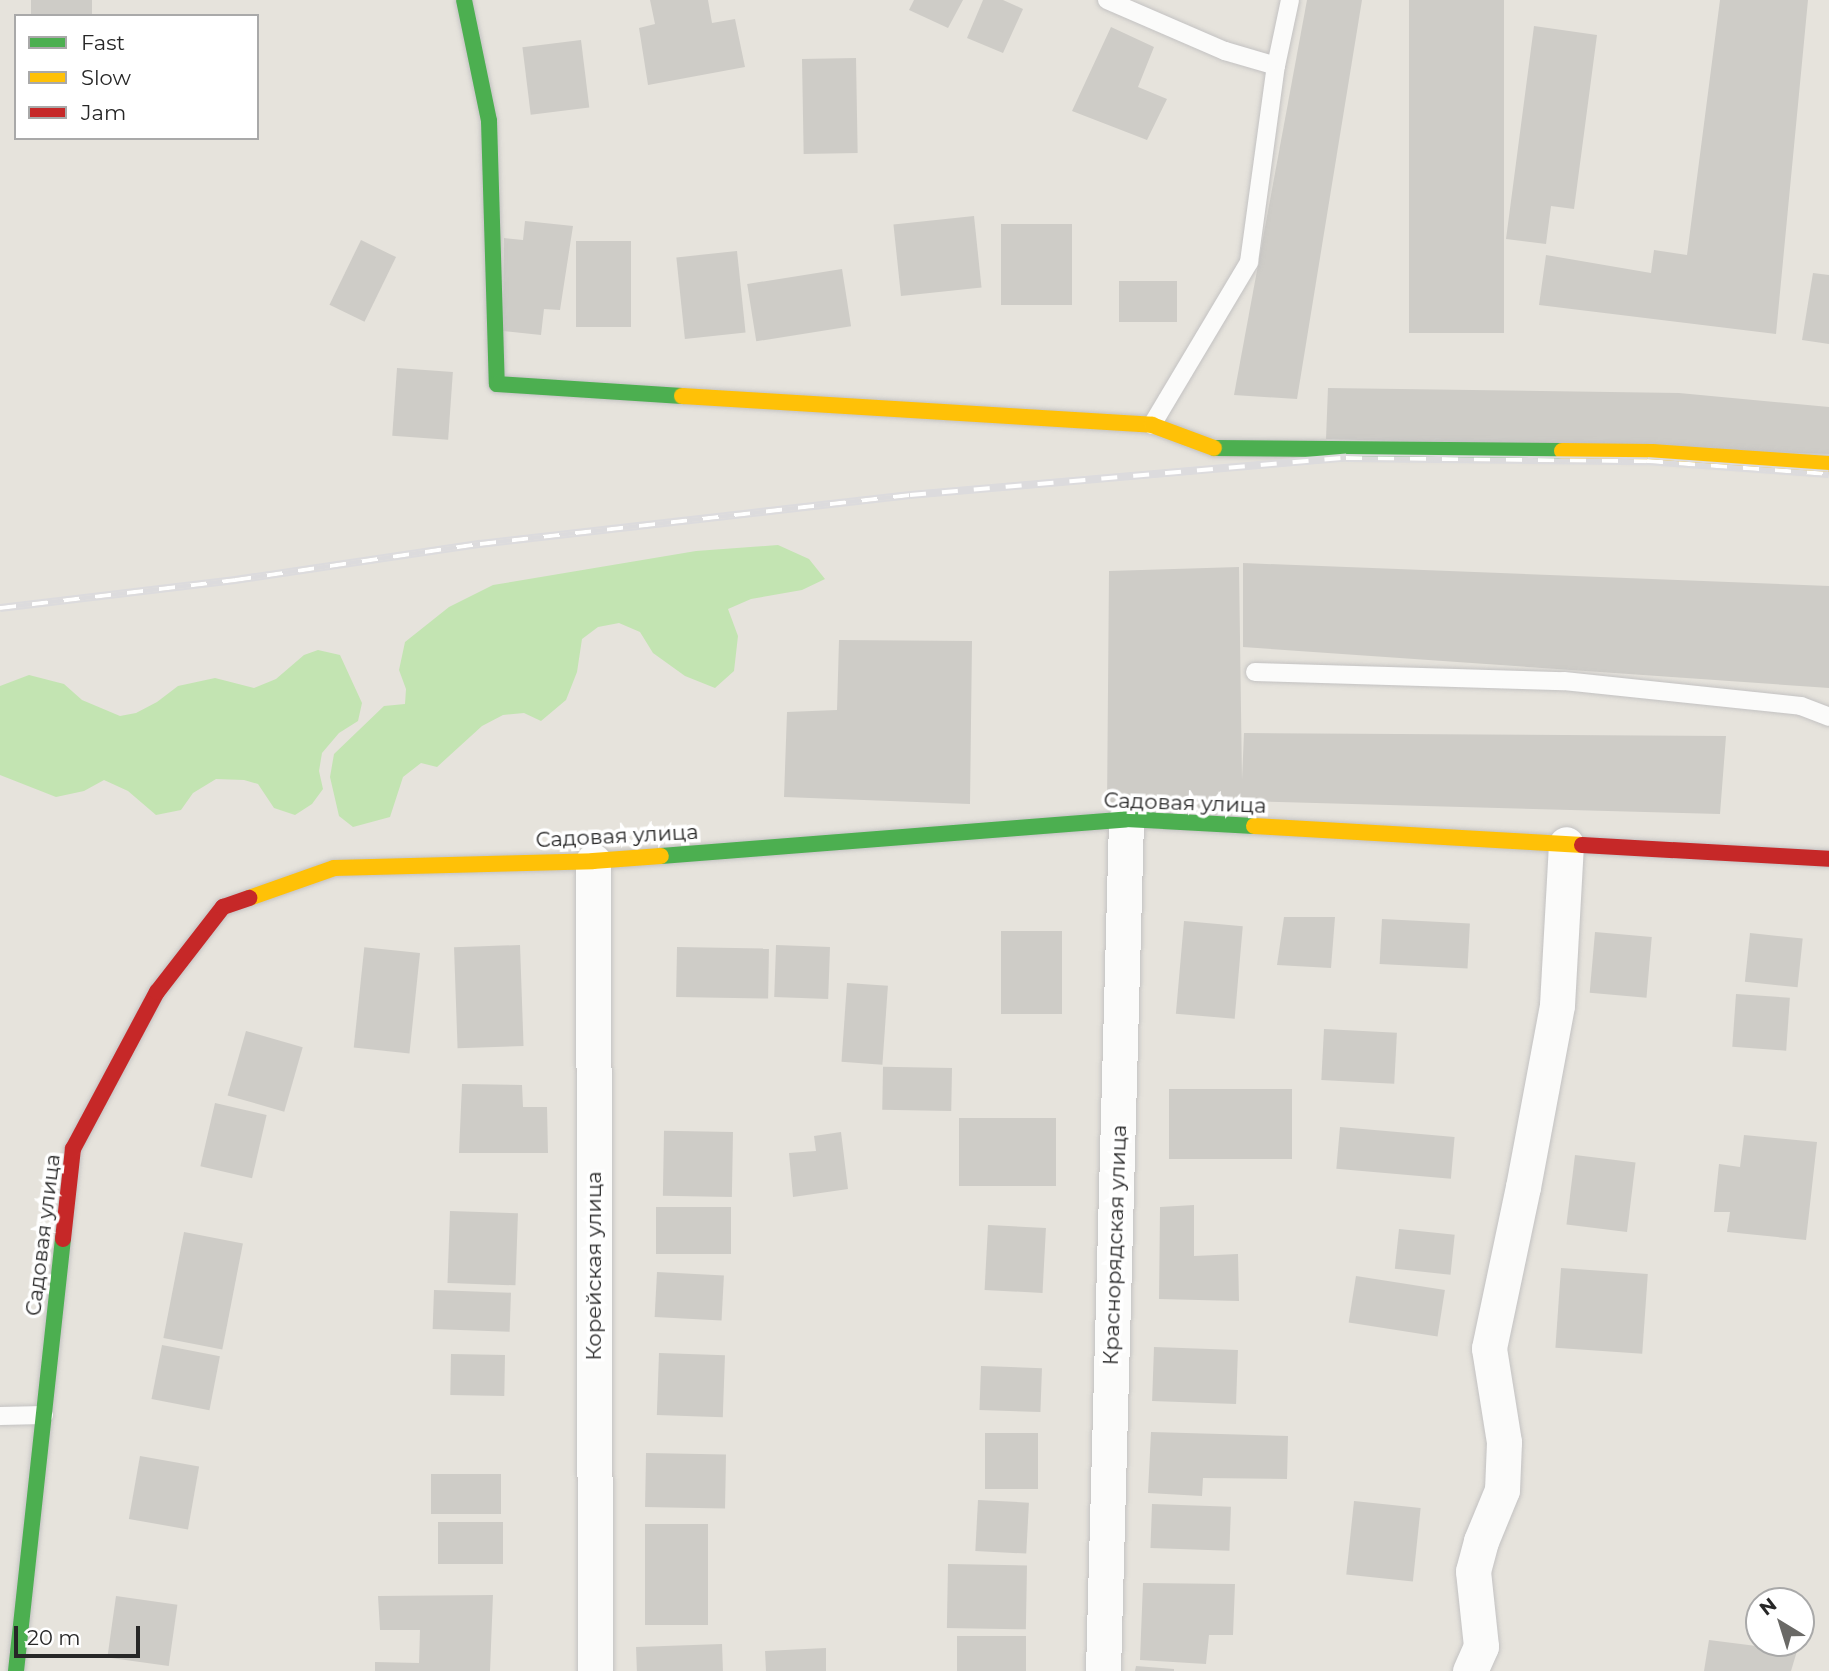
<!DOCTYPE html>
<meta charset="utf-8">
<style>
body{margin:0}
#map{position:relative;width:1829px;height:1671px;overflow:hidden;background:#e6e3dc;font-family:Montserrat,sans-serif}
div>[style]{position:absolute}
.green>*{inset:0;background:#c3e4b2}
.building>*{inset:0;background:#ceccc7;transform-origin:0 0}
.roads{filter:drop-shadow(0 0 2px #c3c2c2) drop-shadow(0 0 2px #c3c2c2)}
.lane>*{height:18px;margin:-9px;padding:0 9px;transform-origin:9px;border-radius:9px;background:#fbfbfa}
.street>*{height:35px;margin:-17.5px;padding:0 17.5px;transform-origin:17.5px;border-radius:17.5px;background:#fbfbfa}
.fast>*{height:16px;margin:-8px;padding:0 8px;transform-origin:8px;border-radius:8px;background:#4caf50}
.slow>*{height:16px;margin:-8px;padding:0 8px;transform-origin:8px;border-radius:8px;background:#ffc107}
.jam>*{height:16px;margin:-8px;padding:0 8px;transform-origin:8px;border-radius:8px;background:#c62828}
.rail>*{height:8px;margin-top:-4px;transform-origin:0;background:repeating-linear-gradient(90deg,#fff 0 16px,#dcdbdd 0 32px);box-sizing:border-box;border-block:2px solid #dcdbdd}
span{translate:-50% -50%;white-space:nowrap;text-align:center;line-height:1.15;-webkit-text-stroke:7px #fff;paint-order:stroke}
.street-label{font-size:21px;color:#272727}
.legend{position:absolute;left:14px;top:14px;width:245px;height:126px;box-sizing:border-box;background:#fff;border:2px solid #a9a9a9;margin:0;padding:9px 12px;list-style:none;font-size:21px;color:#272727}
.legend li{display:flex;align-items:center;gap:14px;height:35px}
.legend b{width:35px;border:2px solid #a9a9a9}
.north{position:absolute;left:1745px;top:1587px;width:70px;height:70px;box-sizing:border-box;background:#fff;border:2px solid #a9a9a9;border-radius:50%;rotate:322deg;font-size:19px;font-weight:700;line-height:28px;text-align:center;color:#272727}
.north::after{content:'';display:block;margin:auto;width:24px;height:32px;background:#6a6966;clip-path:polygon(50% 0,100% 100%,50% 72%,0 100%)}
.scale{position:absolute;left:14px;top:1626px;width:126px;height:32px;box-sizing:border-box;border:4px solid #272727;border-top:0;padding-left:9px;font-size:21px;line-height:24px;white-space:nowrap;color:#272727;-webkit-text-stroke:5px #fff;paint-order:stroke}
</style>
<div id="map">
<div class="green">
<div style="clip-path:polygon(778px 545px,809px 559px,825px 579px,802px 590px,751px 599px,728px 609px,738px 636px,734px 671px,715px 688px,685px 676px,653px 653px,640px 632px,619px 623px,598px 627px,582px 639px,577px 672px,566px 700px,541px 721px,524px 713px,503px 715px,482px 726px,437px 767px,421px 763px,403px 777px,390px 817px,353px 827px,339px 816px,330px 777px,334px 754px,384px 706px,405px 704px,406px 689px,399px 670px,405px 642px,449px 607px,493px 585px,696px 551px)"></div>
<div style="clip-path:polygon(318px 650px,340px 655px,362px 703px,358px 721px,339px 733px,322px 753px,319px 771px,323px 789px,312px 804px,295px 815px,274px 808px,258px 784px,244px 780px,216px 779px,193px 793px,181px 810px,156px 815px,128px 791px,104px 780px,84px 791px,56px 797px,0 775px,0 686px,29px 675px,64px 684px,82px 700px,120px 716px,136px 713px,157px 702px,178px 686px,215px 678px,254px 688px,276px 679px,304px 655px)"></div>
</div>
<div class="building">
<div style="left:31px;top:0;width:61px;height:16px"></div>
<div style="clip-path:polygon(650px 0,708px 0,712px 23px,735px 19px,745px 67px,648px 85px,639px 28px,655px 24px)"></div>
<div style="clip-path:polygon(914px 0,963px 0,948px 28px,909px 10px)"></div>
<div style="clip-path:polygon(983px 0,1003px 0,1023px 9px,1003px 53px,967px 38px)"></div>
<div style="clip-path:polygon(1307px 0,1362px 0,1297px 399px,1234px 395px)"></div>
<div style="left:1409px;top:0;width:95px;height:333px"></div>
<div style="clip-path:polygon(1720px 0,1808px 0,1776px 334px,1539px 305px,1546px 255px,1651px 273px,1654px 250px,1687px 255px)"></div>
<div style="clip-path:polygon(1534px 26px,1597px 35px,1574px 209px,1551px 206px,1546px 244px,1506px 239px)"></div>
<div style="clip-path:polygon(1111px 27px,1154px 47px,1138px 87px,1167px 99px,1147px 140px,1072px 111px)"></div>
<div style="left:581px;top:40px;width:68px;height:59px;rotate:83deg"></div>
<div style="left:856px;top:58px;width:95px;height:54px;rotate:89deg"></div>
<div style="left:974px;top:216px;width:72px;height:81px;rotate:84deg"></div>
<div style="clip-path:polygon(525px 221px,573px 226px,560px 310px,544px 309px,541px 335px,503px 331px,504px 238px,523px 240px)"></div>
<div style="left:1001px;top:224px;width:71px;height:81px"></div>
<div style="left:361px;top:240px;width:39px;height:72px;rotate:26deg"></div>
<div style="left:576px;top:241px;width:55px;height:86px"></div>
<div style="left:737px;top:251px;width:82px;height:61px;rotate:84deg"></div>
<div style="left:842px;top:269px;width:58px;height:96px;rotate:81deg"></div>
<div style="clip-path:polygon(1813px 273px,1829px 275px,1829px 344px,1802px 340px)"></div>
<div style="left:1119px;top:281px;width:58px;height:41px"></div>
<div style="left:397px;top:368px;width:56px;height:68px;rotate:4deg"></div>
<div style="clip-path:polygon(1328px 388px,1679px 393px,1829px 407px,1829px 454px,1326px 439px)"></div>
<div style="clip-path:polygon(1243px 563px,1829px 586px,1829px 688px,1243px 647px)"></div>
<div style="clip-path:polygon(1239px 567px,1242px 780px,1244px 733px,1726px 736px,1720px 814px,1242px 801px,1243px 810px,1107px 808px,1109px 571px)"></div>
<div style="clip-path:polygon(839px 640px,972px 641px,970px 804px,784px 797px,787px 712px,837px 710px)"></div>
<div style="clip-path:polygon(1284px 917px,1335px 917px,1331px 968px,1277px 965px)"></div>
<div style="left:1382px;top:919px;width:88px;height:45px;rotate:3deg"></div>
<div style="left:1184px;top:921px;width:59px;height:93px;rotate:5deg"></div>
<div style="left:1062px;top:931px;width:83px;height:61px;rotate:90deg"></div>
<div style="left:1595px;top:932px;width:57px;height:61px;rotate:5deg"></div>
<div style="left:1750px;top:933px;width:53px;height:49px;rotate:6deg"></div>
<div style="left:520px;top:945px;width:101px;height:66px;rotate:88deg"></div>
<div style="left:677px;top:947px;width:92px;height:50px;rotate:1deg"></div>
<div style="left:830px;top:947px;width:52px;height:54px;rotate:92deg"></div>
<div style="left:420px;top:953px;width:101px;height:56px;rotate:96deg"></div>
<div style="left:847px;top:983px;width:41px;height:79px;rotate:4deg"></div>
<div style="left:1736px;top:994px;width:54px;height:53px;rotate:4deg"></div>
<div style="left:1324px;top:1029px;width:73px;height:51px;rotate:3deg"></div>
<div style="left:246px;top:1031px;width:59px;height:67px;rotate:16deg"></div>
<div style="left:952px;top:1068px;width:43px;height:69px;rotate:91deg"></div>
<div style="clip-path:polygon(462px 1084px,522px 1085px,523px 1107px,547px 1107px,548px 1153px,459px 1153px)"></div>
<div style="left:1169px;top:1089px;width:123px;height:70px"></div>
<div style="left:215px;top:1103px;width:53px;height:65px;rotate:13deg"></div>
<div style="left:1056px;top:1118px;width:68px;height:97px;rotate:90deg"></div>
<div style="left:1340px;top:1127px;width:115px;height:42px;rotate:5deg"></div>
<div style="left:733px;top:1132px;width:65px;height:69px;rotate:91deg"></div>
<div style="clip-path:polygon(841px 1132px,848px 1189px,793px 1197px,789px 1153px,816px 1151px,814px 1136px)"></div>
<div style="clip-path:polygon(1744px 1135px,1817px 1142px,1806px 1240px,1727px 1232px,1730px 1212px,1714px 1212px,1719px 1164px,1740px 1167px)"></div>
<div style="left:1575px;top:1155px;width:61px;height:70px;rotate:7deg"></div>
<div style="clip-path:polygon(1194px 1205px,1194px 1256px,1238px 1254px,1239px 1301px,1159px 1299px,1160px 1207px)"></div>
<div style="left:731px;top:1207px;width:47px;height:75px;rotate:90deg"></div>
<div style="left:450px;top:1211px;width:68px;height:72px;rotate:2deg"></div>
<div style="left:988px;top:1225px;width:58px;height:65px;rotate:3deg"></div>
<div style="left:1399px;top:1229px;width:56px;height:40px;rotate:6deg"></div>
<div style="left:184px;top:1232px;width:60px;height:108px;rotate:11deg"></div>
<div style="left:1561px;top:1268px;width:87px;height:80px;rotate:4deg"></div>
<div style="left:657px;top:1272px;width:67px;height:45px;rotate:3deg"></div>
<div style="left:1356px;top:1276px;width:90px;height:47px;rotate:9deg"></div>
<div style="left:434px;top:1290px;width:77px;height:39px;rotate:2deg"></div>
<div style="left:162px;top:1345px;width:59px;height:55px;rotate:11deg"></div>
<div style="left:1154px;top:1347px;width:84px;height:54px;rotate:2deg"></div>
<div style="left:659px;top:1353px;width:66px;height:62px;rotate:2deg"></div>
<div style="left:451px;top:1354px;width:54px;height:41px;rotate:1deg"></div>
<div style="left:981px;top:1366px;width:61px;height:44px;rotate:2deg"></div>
<div style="clip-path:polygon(1151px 1432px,1288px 1436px,1287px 1479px,1203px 1478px,1202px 1496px,1148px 1493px)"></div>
<div style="left:985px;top:1433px;width:53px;height:56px"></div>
<div style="left:646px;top:1453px;width:80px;height:54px;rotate:1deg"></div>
<div style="left:140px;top:1456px;width:60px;height:64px;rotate:10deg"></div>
<div style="left:431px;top:1474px;width:70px;height:40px"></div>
<div style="left:978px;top:1500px;width:51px;height:51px;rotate:3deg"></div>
<div style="left:1354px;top:1501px;width:67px;height:74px;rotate:6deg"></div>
<div style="left:1152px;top:1504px;width:79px;height:44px;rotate:2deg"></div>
<div style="left:438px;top:1522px;width:65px;height:42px"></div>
<div style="left:645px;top:1524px;width:63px;height:101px"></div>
<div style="left:948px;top:1564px;width:79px;height:64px;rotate:1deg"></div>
<div style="clip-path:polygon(1143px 1583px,1235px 1584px,1233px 1635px,1209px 1635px,1206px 1664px,1140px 1660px)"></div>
<div style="clip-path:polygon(493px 1595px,490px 1671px,375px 1671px,375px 1662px,419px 1663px,420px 1630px,380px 1630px,378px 1596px)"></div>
<div style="left:116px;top:1596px;width:62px;height:62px;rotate:8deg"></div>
<div style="left:1026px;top:1636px;width:35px;height:69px;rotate:90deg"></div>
<div style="clip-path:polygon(1709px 1640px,1797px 1651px,1791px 1671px,1704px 1671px)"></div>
<div style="left:722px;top:1644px;width:27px;height:86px;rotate:88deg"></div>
<div style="clip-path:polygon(826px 1648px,826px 1671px,766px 1671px,765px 1651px)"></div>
<div style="clip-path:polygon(1136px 1666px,1174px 1669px,1174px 1671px,1135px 1671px)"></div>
</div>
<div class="roads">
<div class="lane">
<div style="left:1107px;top:0;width:129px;rotate:23.4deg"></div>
<div style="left:1225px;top:51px;width:53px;rotate:16.4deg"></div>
<div style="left:1152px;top:425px;width:190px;rotate:-59.2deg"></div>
<div style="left:1249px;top:262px;width:198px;rotate:-82.2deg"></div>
<div style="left:1276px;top:66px;width:67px;rotate:-78deg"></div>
<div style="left:1255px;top:672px;width:309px;rotate:1.7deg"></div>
<div style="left:1564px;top:681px;width:238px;rotate:6deg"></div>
<div style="left:1801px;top:706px;width:30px;rotate:21deg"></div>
<div style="left:0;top:1416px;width:44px;rotate:-1.3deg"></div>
</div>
<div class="street">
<div style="left:593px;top:861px;width:810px;rotate:89.86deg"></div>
<div style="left:1103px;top:1671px;width:852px;rotate:-88.45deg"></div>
<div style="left:1470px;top:1671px;width:27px;rotate:-66deg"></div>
<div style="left:1481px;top:1646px;width:75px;rotate:-96.1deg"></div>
<div style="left:1473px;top:1571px;width:31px;rotate:-75deg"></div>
<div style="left:1481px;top:1541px;width:55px;rotate:-67.6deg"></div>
<div style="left:1502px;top:1490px;width:48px;rotate:-87.6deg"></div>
<div style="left:1504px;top:1442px;width:95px;rotate:-99.1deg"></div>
<div style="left:1489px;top:1348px;width:165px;rotate:-78.1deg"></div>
<div style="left:1523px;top:1187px;width:185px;rotate:-79.4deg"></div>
<div style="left:1557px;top:1005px;width:161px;rotate:-86.8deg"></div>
</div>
<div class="fast">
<div style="left:464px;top:0;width:124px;rotate:78.3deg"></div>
<div style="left:489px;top:121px;width:263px;rotate:88.3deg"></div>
<div style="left:497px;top:384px;width:185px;rotate:3.7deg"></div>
<div style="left:1214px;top:448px;width:348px;rotate:0.5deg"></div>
<div style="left:661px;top:856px;width:466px;rotate:-4.5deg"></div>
<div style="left:1126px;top:819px;width:128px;rotate:3.1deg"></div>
<div style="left:16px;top:1671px;width:435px;rotate:-83.8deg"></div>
</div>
<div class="slow">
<div style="left:682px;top:396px;width:471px;rotate:3.5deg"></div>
<div style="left:1152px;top:425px;width:66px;rotate:20.4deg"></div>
<div style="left:1562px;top:451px;width:90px;rotate:0.6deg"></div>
<div style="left:1652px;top:452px;width:177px;rotate:3.9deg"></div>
<div style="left:1254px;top:826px;width:329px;rotate:3.3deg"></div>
<div style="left:249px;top:898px;width:90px;rotate:-19.4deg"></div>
<div style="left:334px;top:868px;width:259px;rotate:-1.5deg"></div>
<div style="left:593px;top:861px;width:68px;rotate:-4.2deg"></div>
</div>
<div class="jam">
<div style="left:1582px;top:845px;width:247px;rotate:3.2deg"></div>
<div style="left:63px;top:1239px;width:91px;rotate:-83.7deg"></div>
<div style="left:73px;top:1149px;width:178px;rotate:-61.9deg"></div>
<div style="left:157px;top:992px;width:108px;rotate:-52.2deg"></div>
<div style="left:223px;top:907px;width:28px;rotate:-19deg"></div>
</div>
</div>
<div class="rail">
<div style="left:0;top:608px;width:237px;rotate:-6.8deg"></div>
<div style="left:235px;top:580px;width:248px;rotate:-8.4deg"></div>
<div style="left:480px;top:544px;width:433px;rotate:-6.5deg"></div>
<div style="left:910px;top:495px;width:438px;rotate:-4.9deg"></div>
<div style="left:1346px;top:458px;width:301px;rotate:0.6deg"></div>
<div style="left:1647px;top:461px;width:182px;rotate:4.1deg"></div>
</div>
<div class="street-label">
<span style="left:1185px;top:803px;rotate:2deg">Садовая улица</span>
<span style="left:617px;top:836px;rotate:-3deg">Садовая улица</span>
<span style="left:43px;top:1235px;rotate:-83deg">Садовая улица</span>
<span style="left:1115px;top:1245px;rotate:-88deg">Краснорядская улица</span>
<span style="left:594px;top:1266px;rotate:-90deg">Корейская улица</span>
</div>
<ul class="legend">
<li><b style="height:9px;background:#4caf50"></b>Fast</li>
<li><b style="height:9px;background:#ffc107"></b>Slow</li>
<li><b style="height:9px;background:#c62828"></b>Jam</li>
</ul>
<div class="north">N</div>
<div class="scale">20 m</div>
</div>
